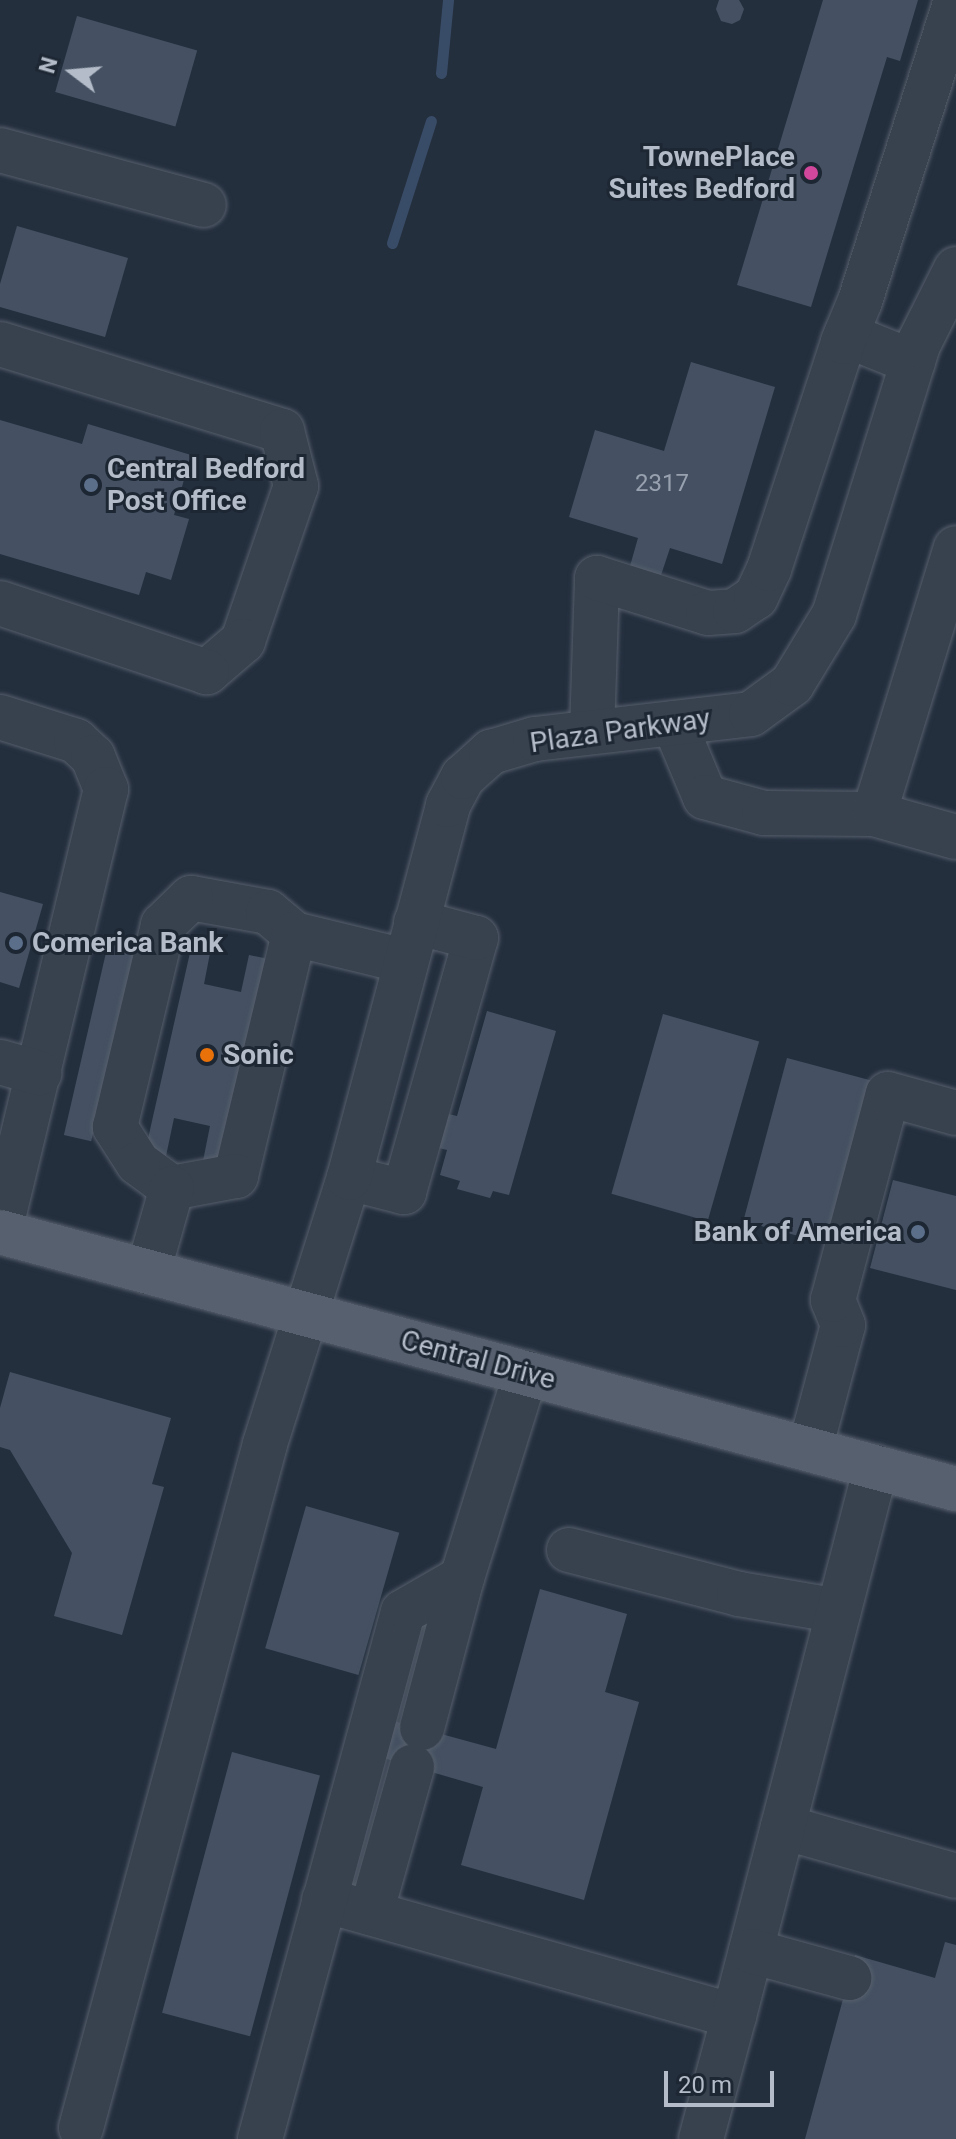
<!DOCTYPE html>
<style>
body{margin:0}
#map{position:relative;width:956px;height:2139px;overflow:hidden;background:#242f3e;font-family:Roboto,sans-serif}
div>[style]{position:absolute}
.stream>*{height:11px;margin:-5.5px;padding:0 5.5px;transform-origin:5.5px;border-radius:5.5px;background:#394c67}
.building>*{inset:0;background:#455162;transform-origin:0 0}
.roads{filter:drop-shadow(0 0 2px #565f6c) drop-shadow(0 0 2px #565f6c)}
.minor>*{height:44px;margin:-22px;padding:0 22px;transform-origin:22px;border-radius:22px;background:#38414e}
.major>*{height:44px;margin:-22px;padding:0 22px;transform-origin:22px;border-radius:22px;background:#56606e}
.dots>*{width:22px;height:22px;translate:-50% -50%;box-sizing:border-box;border:4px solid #1d2633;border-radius:50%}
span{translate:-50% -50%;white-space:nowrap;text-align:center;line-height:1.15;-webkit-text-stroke:6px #1d2633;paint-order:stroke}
.number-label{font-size:24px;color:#98a1af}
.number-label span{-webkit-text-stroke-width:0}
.poi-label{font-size:28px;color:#b4bcc9;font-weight:700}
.right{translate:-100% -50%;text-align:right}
.left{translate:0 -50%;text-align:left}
.street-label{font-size:28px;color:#b4bcc9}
.north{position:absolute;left:32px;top:32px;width:80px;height:80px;-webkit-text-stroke:6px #1d2633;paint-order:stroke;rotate:286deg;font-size:22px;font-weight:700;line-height:32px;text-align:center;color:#b4bcc9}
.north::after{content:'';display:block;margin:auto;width:28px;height:36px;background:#b4bcc9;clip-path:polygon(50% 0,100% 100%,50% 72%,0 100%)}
.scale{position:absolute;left:664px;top:2071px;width:110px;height:36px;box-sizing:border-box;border:4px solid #b4bcc9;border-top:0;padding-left:10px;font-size:24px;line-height:28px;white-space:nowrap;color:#b4bcc9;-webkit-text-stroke:6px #1d2633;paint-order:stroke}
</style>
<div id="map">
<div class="stream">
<div style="left:441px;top:73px;width:73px;rotate:-84.5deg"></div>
<div style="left:392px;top:243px;width:128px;rotate:-72.3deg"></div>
</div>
<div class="building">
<div style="clip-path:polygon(719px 0,739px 0,744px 9px,740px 20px,732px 24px,721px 21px,716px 9px)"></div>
<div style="clip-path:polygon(823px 0,918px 0,900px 61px,887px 57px,811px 307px,737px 285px)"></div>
<div style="left:77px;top:16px;width:125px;height:79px;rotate:16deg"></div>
<div style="clip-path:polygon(17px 226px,128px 258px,105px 337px,0 307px,0 284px)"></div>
<div style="clip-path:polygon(691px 362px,775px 387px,722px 564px,670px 548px,661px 575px,630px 566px,638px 538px,569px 517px,595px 430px,664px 451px)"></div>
<div style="clip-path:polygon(0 420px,82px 444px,88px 424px,191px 455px,174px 515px,189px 519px,171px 580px,146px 572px,139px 595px,0 554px)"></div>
<div style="clip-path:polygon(0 892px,43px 904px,19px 988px,0 982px)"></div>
<div style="left:108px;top:944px;width:28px;height:196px;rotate:13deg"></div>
<div style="clip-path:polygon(192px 944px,211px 948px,204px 984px,241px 992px,249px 955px,274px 960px,227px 1171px,202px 1166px,210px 1126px,174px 1118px,166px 1156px,145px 1152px)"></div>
<div style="clip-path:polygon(487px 1011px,556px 1031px,509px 1195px,493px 1191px,490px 1198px,457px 1189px,460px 1181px,440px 1175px,447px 1150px,435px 1147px,444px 1113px,457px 1116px)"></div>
<div style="left:663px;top:1014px;width:100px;height:187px;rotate:16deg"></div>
<div style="left:787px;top:1058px;width:95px;height:169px;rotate:15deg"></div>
<div style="clip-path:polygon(893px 1180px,956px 1196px,956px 1290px,870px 1268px)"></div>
<div style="clip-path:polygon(10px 1372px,171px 1418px,152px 1484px,164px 1487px,122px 1635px,54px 1616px,72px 1553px,10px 1450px,0 1447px,0 1408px)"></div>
<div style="left:306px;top:1506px;width:97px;height:148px;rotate:16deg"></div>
<div style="clip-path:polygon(540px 1589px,627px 1614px,605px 1692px,639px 1702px,584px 1900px,461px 1865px,483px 1787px,380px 1757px,390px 1720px,496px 1749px)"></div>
<div style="left:232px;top:1752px;width:91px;height:270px;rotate:15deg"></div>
<div style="clip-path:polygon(945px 1942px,956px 1945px,956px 2139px,805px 2139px,855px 1955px,935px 1978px)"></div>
</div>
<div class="roads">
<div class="minor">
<div style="left:0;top:150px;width:211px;rotate:15.1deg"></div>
<div style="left:846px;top:335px;width:72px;rotate:21.9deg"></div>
<div style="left:0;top:344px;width:295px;rotate:17.1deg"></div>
<div style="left:282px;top:431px;width:57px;rotate:75.7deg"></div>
<div style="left:296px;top:486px;width:164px;rotate:108.9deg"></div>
<div style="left:243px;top:641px;width:48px;rotate:139.3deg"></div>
<div style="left:207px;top:672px;width:218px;rotate:-161.6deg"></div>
<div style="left:0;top:717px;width:80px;rotate:17.5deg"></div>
<div style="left:76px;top:741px;width:23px;rotate:43deg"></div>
<div style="left:93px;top:757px;width:35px;rotate:68deg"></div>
<div style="left:106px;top:789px;width:456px;rotate:103.5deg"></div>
<div style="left:674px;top:723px;width:80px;rotate:67.3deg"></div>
<div style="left:705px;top:797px;width:61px;rotate:15.2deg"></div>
<div style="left:764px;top:813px;width:110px;rotate:0.5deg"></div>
<div style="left:874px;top:814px;width:85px;rotate:15.7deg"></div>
<div style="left:592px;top:732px;width:154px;rotate:-88.1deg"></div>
<div style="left:597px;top:578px;width:116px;rotate:17.5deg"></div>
<div style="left:708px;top:613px;width:27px;rotate:-4deg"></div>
<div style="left:735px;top:611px;width:25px;rotate:-34deg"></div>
<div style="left:756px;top:597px;width:31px;rotate:-65deg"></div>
<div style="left:769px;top:569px;width:239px;rotate:-71.9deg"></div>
<div style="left:843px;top:342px;width:44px;rotate:-67.5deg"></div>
<div style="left:860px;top:301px;width:315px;rotate:-72.3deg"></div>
<div style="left:874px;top:814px;width:278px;rotate:-72.9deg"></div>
<div style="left:191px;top:898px;width:78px;rotate:10.3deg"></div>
<div style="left:268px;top:912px;width:34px;rotate:40deg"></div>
<div style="left:294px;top:934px;width:249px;rotate:103.5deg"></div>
<div style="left:236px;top:1176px;width:65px;rotate:169.4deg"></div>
<div style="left:172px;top:1188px;width:42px;rotate:-143.7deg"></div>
<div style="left:138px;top:1163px;width:43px;rotate:-122.6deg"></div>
<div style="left:115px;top:1127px;width:208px;rotate:-76.6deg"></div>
<div style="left:163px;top:925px;width:39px;rotate:-44deg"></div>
<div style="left:294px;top:934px;width:114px;rotate:13.7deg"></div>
<div style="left:0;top:1062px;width:41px;rotate:15.8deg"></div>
<div style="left:349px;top:1178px;width:57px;rotate:14.3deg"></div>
<div style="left:404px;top:1192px;width:264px;rotate:-74.2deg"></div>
<div style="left:476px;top:938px;width:62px;rotate:-165.1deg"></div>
<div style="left:148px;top:1272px;width:87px;rotate:-74.1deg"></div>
<div style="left:810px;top:1449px;width:128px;rotate:-75.1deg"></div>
<div style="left:843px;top:1325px;width:27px;rotate:-112deg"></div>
<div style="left:833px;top:1300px;width:213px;rotate:-75.1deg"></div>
<div style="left:888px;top:1094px;width:71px;rotate:15.6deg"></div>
<div style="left:569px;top:1550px;width:176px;rotate:14.5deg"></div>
<div style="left:739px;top:1594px;width:101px;rotate:9.6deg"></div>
<div style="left:422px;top:1728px;width:155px;rotate:-75.1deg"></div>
<div style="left:462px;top:1578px;width:215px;rotate:-72.7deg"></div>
<div style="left:783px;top:1827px;width:180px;rotate:15.8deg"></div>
<div style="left:324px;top:1900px;width:426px;rotate:15.8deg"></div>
<div style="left:734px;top:2016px;width:567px;rotate:-75.5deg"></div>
<div style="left:371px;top:1913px;width:152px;rotate:-74.3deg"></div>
<div style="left:751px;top:1951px;width:102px;rotate:15.4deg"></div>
<div style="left:81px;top:2128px;width:708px;rotate:-74.94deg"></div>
<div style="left:265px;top:1444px;width:279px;rotate:-72.5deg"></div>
<div style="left:349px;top:1178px;width:386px;rotate:-75.1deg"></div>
<div style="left:448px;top:805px;width:32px;rotate:-62deg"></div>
<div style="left:463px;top:777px;width:38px;rotate:-42deg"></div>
<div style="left:491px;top:752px;width:46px;rotate:-16.5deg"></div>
<div style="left:535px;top:739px;width:217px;rotate:-6.6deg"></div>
<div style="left:751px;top:714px;width:51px;rotate:-36.2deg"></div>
<div style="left:792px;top:684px;width:81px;rotate:-58.7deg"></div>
<div style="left:834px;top:615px;width:283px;rotate:-72.7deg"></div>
<div style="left:918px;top:345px;width:85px;rotate:-63.4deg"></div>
<div style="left:260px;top:2139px;width:546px;rotate:-74.82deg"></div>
<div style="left:403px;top:1612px;width:68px;rotate:-30deg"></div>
<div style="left:701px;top:2139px;width:127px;rotate:-75deg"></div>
</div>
<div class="major">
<div style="left:0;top:1232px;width:990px;rotate:15.05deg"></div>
</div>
</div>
<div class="dots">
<div style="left:811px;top:173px;background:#d1479c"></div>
<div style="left:91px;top:485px;background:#5c6f8a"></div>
<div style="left:16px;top:943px;background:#5c6f8a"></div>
<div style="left:207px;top:1055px;background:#e8710a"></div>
<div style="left:918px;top:1232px;background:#5c6f8a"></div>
</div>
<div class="number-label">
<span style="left:662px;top:484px">2317</span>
</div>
<div class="poi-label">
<span class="right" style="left:795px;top:173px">TownePlace<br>Suites Bedford</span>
<span class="left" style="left:107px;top:485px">Central Bedford<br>Post Office</span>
<span class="left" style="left:32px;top:943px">Comerica Bank</span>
<span class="left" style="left:223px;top:1055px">Sonic</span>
<span class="right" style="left:902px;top:1232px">Bank of America</span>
</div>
<div class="street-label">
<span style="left:620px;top:731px;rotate:-8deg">Plaza Parkway</span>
<span style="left:478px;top:1360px;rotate:15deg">Central Drive</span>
</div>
<div class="north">N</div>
<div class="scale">20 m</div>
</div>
